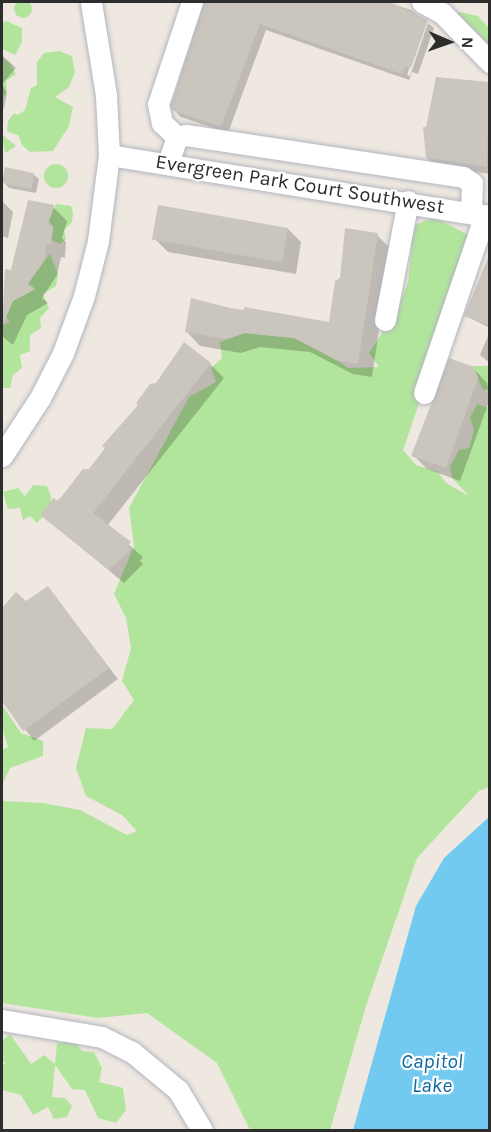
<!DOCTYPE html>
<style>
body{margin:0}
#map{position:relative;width:491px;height:1132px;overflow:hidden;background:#eee8e0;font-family:Karla,sans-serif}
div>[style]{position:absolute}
.green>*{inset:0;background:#b2e59c}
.round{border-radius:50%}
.water>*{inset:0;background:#73caf0}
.shadow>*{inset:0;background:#0003}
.building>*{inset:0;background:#cac6be;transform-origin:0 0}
.roads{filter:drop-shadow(0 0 2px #b3b5c0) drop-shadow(0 0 2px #b3b5c0)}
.minor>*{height:21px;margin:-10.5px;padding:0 10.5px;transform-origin:10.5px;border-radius:10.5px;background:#fff}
span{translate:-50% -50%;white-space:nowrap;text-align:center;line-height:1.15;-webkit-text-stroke:4.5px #fff;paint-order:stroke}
.street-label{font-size:20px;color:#2d2d2d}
.water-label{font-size:21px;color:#0d69a1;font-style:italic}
.frame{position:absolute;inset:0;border:3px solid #2d2d2d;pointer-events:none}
.north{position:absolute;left:419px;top:12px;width:60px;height:60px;-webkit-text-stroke:4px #fff;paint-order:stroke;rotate:92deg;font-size:16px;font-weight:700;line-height:24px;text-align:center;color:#2d2d2d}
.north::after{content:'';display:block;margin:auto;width:21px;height:27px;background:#2d2d2d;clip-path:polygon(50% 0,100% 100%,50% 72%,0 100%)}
</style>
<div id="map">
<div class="green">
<div class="round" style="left:14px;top:0;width:18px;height:18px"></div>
<div style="clip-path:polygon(458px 12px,478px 16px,489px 28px,489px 71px,483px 62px,470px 57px,457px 37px)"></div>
<div style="clip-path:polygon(6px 21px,22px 28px,22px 42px,15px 55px,2px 49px,2px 23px)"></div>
<div style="clip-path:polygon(59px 51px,72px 56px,75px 72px,69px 87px,55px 97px,73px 107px,69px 126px,53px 151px,30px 152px,22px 145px,19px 136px,7px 131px,8px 121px,14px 113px,18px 115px,25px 110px,31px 88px,37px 85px,37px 62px,44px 53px)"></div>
<div style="clip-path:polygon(2px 58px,10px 63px,16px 74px,6px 81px,7px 92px,2px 99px)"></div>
<div style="clip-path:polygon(2px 135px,10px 141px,16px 146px,5px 153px)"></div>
<div class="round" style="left:44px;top:164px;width:24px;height:24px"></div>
<div style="clip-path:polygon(56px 204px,71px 206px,73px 213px,72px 222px,64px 230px,66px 239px,60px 244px,51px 240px,53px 227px,49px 221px)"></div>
<div style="clip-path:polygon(434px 217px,476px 239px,403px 450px,416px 465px,438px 472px,446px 483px,469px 496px,452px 478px,450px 466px,459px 450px,469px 448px,474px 430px,470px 418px,477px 404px,489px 408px,489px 787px,479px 791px,417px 858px,366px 1006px,330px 1130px,250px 1130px,217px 1063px,147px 1013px,98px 1018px,2px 1003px,2px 801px,43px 803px,80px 810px,127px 835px,137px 831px,122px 815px,86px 796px,76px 768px,86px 728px,112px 729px,134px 700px,122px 681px,131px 648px,126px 618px,114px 594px,134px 546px,129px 508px,189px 397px,216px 382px,211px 368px,222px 358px,220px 342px,245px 333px,294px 338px,325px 351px,348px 368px,379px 367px,369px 353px,399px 307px,408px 282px,412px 246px,408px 240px,415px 225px)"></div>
<div style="clip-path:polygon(50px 254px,58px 274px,56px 286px,43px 294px,49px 308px,40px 318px,41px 328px,30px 335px,30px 351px,20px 355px,22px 368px,13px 375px,10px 388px,2px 388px,3px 325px,10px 322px,6px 317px,13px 301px,35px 289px,27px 283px)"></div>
<div style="clip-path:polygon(473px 366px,489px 366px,489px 389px,483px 390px)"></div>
<div style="clip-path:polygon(33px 485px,47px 486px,51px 497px,50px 508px,37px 523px,30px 516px,23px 520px,20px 508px,8px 509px,3px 492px,18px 488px,25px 496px)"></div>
<div style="clip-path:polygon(2px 705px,21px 733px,43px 741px,43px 756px,10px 768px,2px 785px,2px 750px,8px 747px,2px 728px)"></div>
<div style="clip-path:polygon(10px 1034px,31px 1064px,44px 1055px,55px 1064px,57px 1043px,75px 1041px,82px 1051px,94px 1052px,102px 1068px,99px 1082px,123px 1088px,126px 1110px,116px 1123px,98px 1118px,85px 1090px,72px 1089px,55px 1065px,52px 1097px,65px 1098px,72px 1106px,67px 1117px,54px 1119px,48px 1107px,33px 1115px,21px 1095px,2px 1090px,2px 1066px,6px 1062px,2px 1062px,2px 1041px)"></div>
</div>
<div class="water">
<div style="clip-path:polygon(489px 817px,489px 1130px,353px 1130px,416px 906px,444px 858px)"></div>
</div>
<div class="shadow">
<div style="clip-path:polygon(evenodd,205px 2px,386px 2px,411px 10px,434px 28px,418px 74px,412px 72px,409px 80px,266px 30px,228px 133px,181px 117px,174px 110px,205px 2px,425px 23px,428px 23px,410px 76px,407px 75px,425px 23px)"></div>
<div style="clip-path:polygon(2px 55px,16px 68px,2px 84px,7px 93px,4px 108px,2px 108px)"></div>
<div style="clip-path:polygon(437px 79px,490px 83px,490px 174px,436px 166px,427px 158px,427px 128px)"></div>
<div style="clip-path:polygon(33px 174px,39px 179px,36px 193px,9px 188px,4px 182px)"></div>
<div style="clip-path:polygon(2px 201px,13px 212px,8px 238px,2px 236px)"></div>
<div style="clip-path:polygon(53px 207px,67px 221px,62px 238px,66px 242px,65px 258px,61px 257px,57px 275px,42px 298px,48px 303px,27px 315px,13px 345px,2px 336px,7px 271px,12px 272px)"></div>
<div style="clip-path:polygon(287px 228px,301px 242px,296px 274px,168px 252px,154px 238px)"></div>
<div style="clip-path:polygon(377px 235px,391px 249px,372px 377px,353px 374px,310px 352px,260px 347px,241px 353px,200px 346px,186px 331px,229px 309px,331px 323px)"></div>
<div style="clip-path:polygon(487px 266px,490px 267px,490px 328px,466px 316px)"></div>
<div style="clip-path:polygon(490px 331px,490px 363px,480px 355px)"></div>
<div style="clip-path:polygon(210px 364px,224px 378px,107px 526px,143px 557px,140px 561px,143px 564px,124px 583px,42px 515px,90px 471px,157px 384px)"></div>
<div style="clip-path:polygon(473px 368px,487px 383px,490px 399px,460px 481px,427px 469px,413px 455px)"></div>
<div style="clip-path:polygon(48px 588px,118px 679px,34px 741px,2px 699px,2px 608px,16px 594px,26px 603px)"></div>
</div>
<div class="building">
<div style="clip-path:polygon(204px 2px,390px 2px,428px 20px,411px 68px,405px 66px,402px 74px,260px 24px,221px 127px,172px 110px,171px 105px)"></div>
<div style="clip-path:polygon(436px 77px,489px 82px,487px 167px,426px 158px,423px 127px,426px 127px)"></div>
<div style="left:5px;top:167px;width:30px;height:16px;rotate:12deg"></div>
<div style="clip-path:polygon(28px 200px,54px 205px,48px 224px,53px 227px,51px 245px,47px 244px,44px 261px,28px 284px,35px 289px,13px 301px,2px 326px,5px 269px,11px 270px)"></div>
<div style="left:158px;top:205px;width:132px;height:35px;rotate:10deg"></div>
<div style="clip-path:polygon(345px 228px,378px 233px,358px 364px,338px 361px,294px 338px,245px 333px,226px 339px,185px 332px,191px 298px,230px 308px,244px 310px,244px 307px,329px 322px,335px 281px,340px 278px)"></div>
<div style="clip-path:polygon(488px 258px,489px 259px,489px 325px,464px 316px)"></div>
<div style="clip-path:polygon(184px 342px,211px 363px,93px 513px,131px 542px,127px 547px,130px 550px,109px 570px,40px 515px,53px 498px,58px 501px,83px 469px,89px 469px,105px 448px,102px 446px,138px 405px,136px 403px,150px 384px,156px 383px)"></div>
<div style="clip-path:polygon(449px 358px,474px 367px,478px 378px,446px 468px,411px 456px)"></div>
<div style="clip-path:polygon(48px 586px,109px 668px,23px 731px,2px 701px,2px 608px,16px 592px,26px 601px)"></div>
</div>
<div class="roads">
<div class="minor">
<div style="left:422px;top:2px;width:23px;rotate:29deg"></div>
<div style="left:442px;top:13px;width:69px;rotate:45.6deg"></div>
<div style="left:177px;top:137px;width:21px;rotate:-137deg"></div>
<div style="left:162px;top:123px;width:19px;rotate:-102deg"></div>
<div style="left:158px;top:104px;width:108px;rotate:-71.6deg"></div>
<div style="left:109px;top:155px;width:386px;rotate:9.2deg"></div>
<div style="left:168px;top:163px;width:28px;rotate:-71deg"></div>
<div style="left:177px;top:137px;width:9px;rotate:-13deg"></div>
<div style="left:186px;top:135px;width:280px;rotate:8.6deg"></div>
<div style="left:463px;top:177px;width:11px;rotate:34deg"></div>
<div style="left:472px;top:183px;width:29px;rotate:92deg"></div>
<div style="left:385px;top:320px;width:121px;rotate:-79.1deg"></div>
<div style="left:424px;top:393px;width:188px;rotate:-71.1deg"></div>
<div style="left:2px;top:456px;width:69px;rotate:-56.8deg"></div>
<div style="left:40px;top:398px;width:51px;rotate:-62.9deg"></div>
<div style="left:63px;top:353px;width:61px;rotate:-69.8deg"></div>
<div style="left:84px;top:296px;width:57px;rotate:-75.7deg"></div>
<div style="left:98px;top:241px;width:87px;rotate:-82.7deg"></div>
<div style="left:109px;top:155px;width:60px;rotate:-92.9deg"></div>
<div style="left:106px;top:95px;width:94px;rotate:-99.2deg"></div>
<div style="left:2px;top:1020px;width:101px;rotate:9.6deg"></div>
<div style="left:102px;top:1037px;width:34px;rotate:27deg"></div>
<div style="left:132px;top:1052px;width:60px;rotate:39.6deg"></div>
<div style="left:178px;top:1090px;width:47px;rotate:59deg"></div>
</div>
</div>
<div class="street-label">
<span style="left:300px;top:184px;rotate:9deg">Evergreen Park Court Southwest</span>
</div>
<div class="water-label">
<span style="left:432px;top:1073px">Capitol<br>Lake</span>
</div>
<div class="frame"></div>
<div class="north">N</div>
</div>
